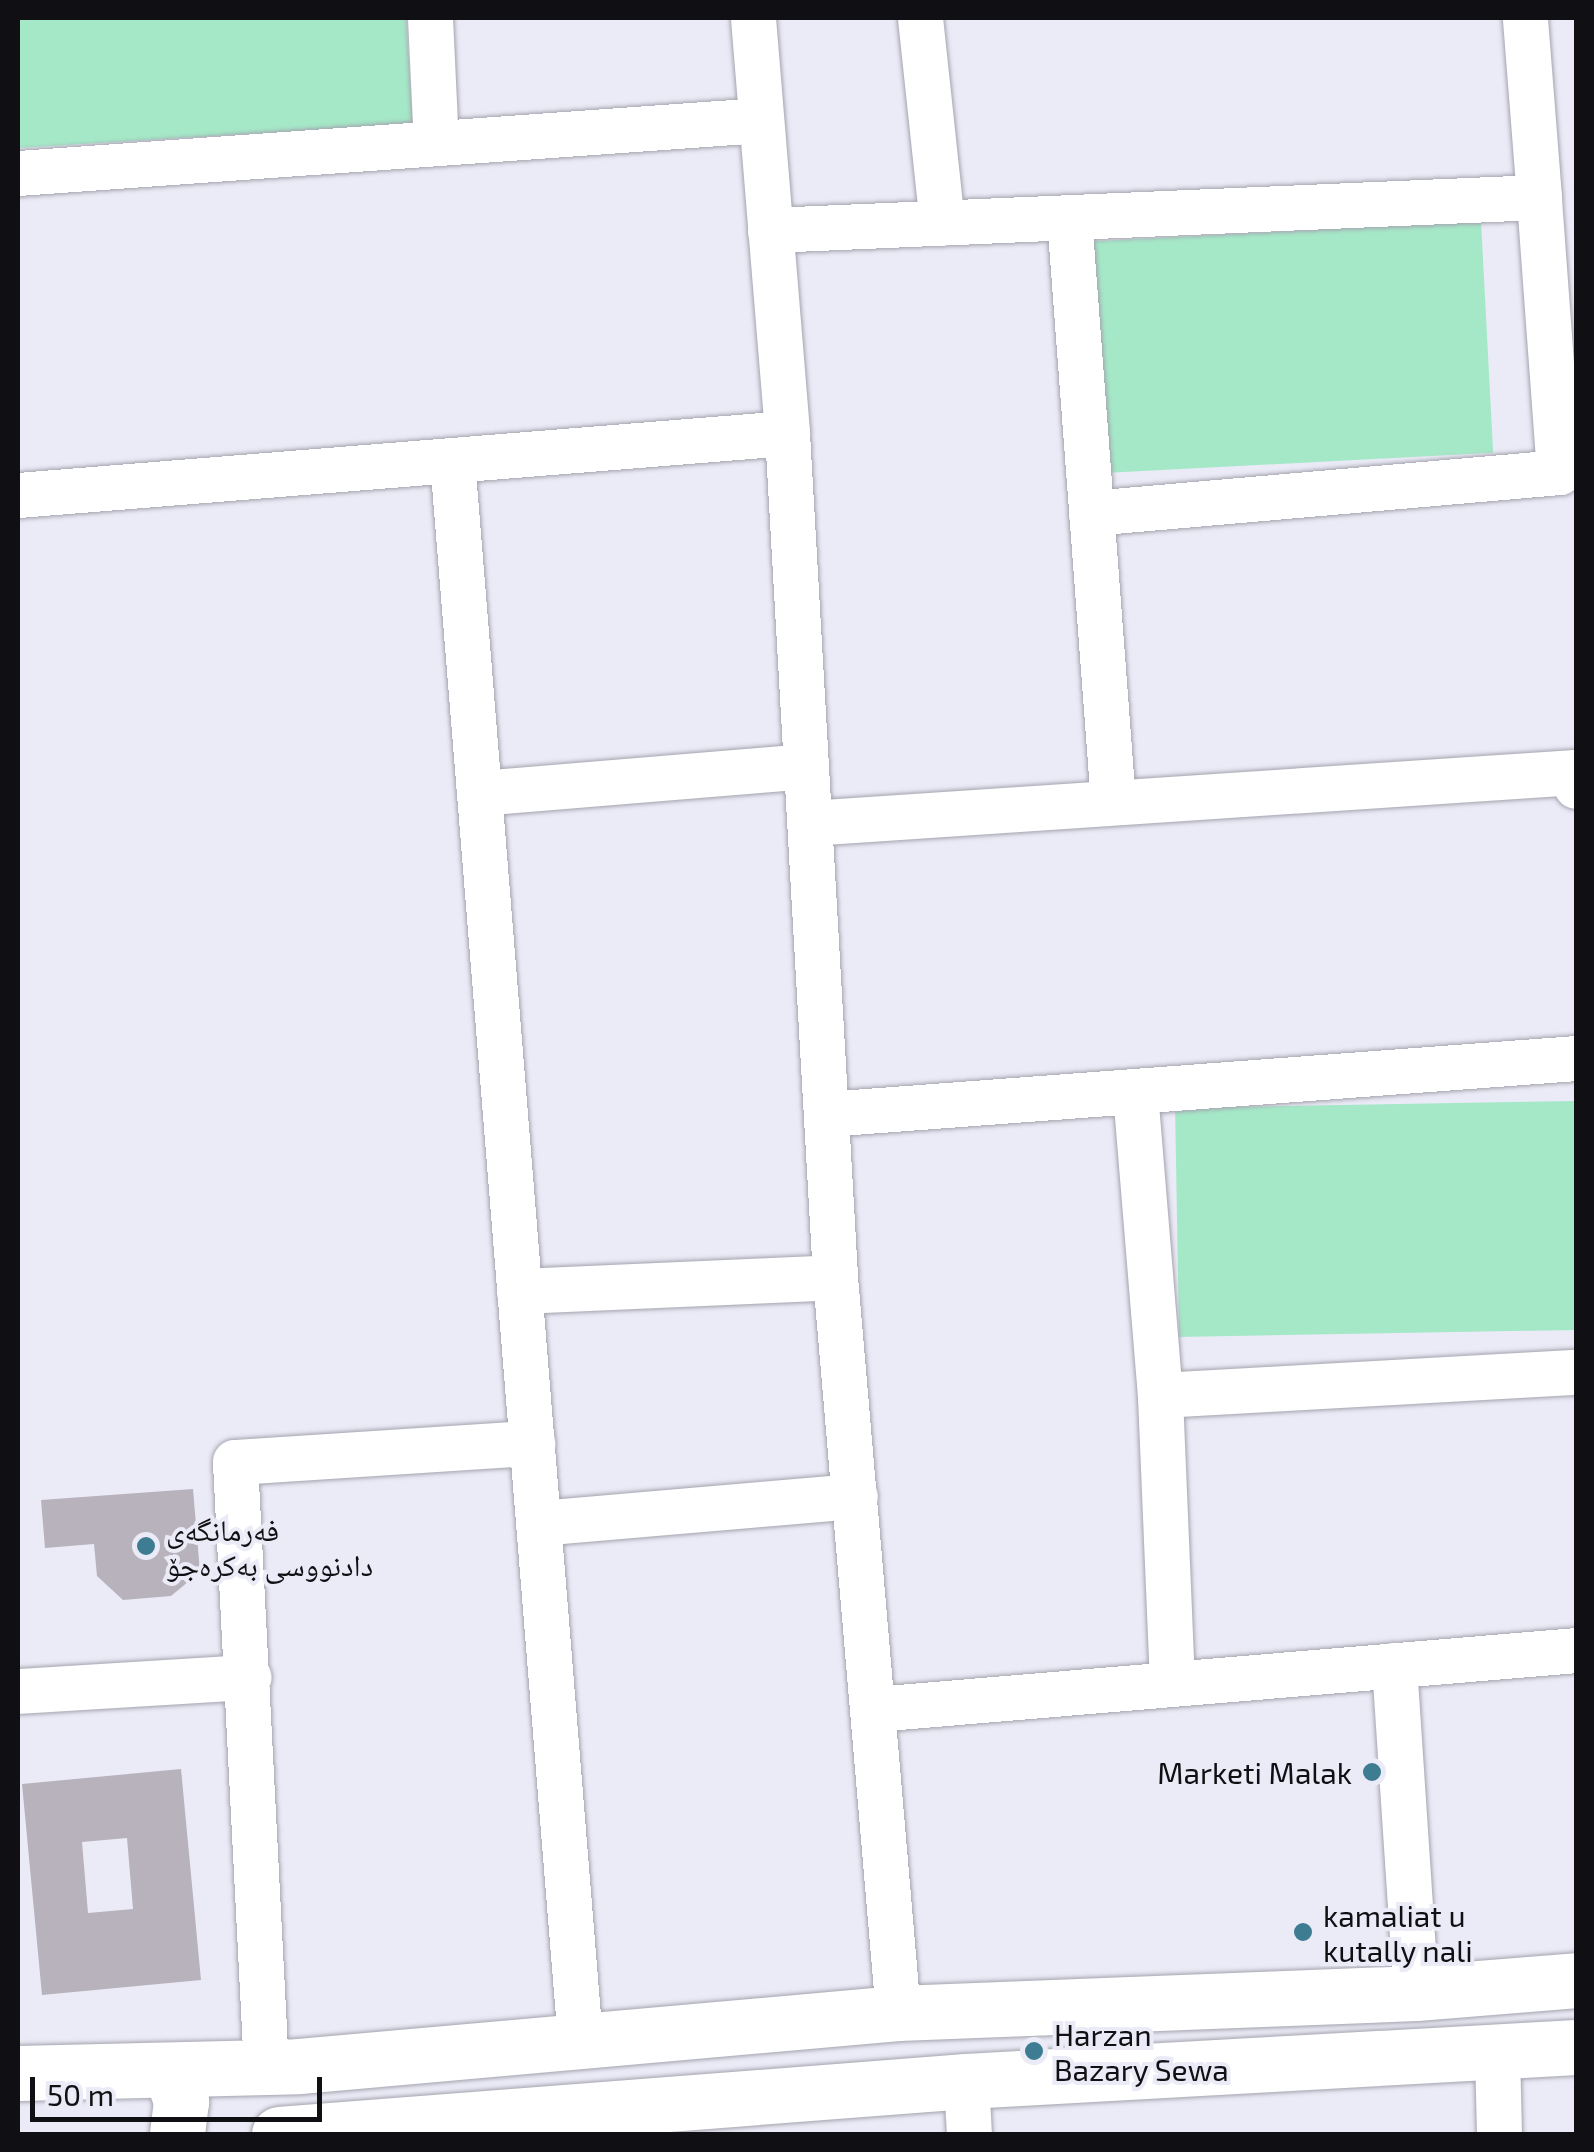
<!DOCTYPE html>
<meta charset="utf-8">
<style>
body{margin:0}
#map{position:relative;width:1594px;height:2152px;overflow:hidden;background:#ebebf7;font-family:"Exo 2","Noto Naskh Arabic",sans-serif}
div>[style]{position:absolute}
.green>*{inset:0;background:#a5e8c8;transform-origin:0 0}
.building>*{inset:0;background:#b7b2bc}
.roads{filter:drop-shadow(0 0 2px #a4a4af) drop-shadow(0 0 2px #a4a4af)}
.minor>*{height:45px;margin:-22.5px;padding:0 22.5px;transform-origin:22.5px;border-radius:22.5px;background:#fff}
.major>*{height:55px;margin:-27.5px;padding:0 27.5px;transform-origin:27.5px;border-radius:27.5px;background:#fff}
.dots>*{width:28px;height:28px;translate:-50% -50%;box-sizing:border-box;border:5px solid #ebebf7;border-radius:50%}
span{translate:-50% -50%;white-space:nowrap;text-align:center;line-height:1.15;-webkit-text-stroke:8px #ebebf7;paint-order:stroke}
.poi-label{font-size:30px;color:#100f13}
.left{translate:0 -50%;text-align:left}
.right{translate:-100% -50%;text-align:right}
.frame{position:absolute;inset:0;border:20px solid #100f13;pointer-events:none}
.scale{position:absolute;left:30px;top:2077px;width:292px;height:45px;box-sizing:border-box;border:5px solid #100f13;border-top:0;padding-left:12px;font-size:30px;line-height:35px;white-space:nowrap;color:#100f13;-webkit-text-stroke:8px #ebebf7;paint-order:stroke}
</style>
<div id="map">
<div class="green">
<div style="clip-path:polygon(18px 18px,406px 18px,413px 124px,18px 148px)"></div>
<div style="left:1481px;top:221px;width:232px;height:394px;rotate:87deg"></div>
<div style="left:1574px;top:1101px;width:229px;height:399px;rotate:89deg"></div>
</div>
<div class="building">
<div style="clip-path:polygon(193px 1489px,200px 1572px,171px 1596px,123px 1600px,97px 1576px,94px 1544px,45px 1548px,41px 1500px)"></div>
<div style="clip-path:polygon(evenodd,181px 1769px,201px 1980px,42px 1995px,22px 1784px,181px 1769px,127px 1838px,133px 1909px,88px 1913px,82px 1842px,127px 1838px)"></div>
</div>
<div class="roads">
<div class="minor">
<div style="left:430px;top:18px;width:125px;rotate:87.3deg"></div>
<div style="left:753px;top:18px;width:416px;rotate:85.3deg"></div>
<div style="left:787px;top:433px;width:845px;rotate:86.74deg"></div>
<div style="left:835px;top:1277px;width:739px;rotate:85.11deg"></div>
<div style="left:920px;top:18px;width:206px;rotate:83.9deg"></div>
<div style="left:18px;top:173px;width:745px;rotate:-4.08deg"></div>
<div style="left:1069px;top:217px;width:587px;rotate:85.7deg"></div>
<div style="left:770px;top:230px;width:770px;rotate:-2.46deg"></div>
<div style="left:1539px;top:197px;width:180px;rotate:-94.5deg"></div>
<div style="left:452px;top:460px;width:1584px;rotate:85.37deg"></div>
<div style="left:18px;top:495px;width:771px;rotate:-4.61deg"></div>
<div style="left:1091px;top:513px;width:470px;rotate:-5deg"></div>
<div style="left:1559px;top:472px;width:276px;rotate:-94.2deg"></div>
<div style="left:479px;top:793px;width:328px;rotate:-4.7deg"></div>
<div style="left:809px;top:823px;width:768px;rotate:-3.81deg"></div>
<div style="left:1575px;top:772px;width:14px;rotate:86deg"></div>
<div style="left:1135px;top:1092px;width:304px;rotate:85.3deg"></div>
<div style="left:826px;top:1114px;width:752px;rotate:-4.27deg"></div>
<div style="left:519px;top:1291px;width:316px;rotate:-2.5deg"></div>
<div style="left:539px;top:1523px;width:317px;rotate:-4.9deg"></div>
<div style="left:1394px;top:1665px;width:329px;rotate:86.2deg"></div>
<div style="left:1172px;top:1683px;width:288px;rotate:-92.4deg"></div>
<div style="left:1160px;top:1395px;width:417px;rotate:-3.2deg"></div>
<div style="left:18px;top:1691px;width:231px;rotate:-3.5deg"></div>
<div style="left:875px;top:1709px;width:703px;rotate:-4.81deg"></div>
<div style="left:1497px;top:2052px;width:82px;rotate:88.6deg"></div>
<div style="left:266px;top:2068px;width:607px;rotate:-92.93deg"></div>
<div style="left:235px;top:1462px;width:298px;rotate:-3.7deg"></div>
<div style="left:966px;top:2081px;width:53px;rotate:86.8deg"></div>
</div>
<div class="major">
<div style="left:18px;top:2073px;width:281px;rotate:-1.4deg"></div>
<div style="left:299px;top:2066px;width:601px;rotate:-5.06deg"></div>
<div style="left:898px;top:2013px;width:518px;rotate:-2.21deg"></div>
<div style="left:1416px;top:1993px;width:161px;rotate:-4.6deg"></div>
<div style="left:171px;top:2073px;width:30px;rotate:70deg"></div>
<div style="left:181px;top:2101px;width:33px;rotate:97deg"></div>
<div style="left:279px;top:2134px;width:689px;rotate:-4.41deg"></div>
<div style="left:966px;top:2081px;width:611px;rotate:-3.19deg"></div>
</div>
</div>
<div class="dots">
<div style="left:146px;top:1546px;background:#3d7c91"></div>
<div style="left:1372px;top:1772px;background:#3d7c91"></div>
<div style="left:1303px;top:1932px;background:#3d7c91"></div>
<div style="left:1034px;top:2051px;background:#3d7c91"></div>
</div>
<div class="poi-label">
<span class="left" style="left:166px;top:1546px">فەرمانگەی<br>دادنووسی بەکرەجۆ</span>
<span class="right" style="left:1352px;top:1772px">Marketi Malak</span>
<span class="left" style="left:1323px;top:1932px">kamaliat u<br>kutally nali</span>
<span class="left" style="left:1054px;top:2051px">Harzan<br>Bazary Sewa</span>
</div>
<div class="frame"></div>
<div class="scale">50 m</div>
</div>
